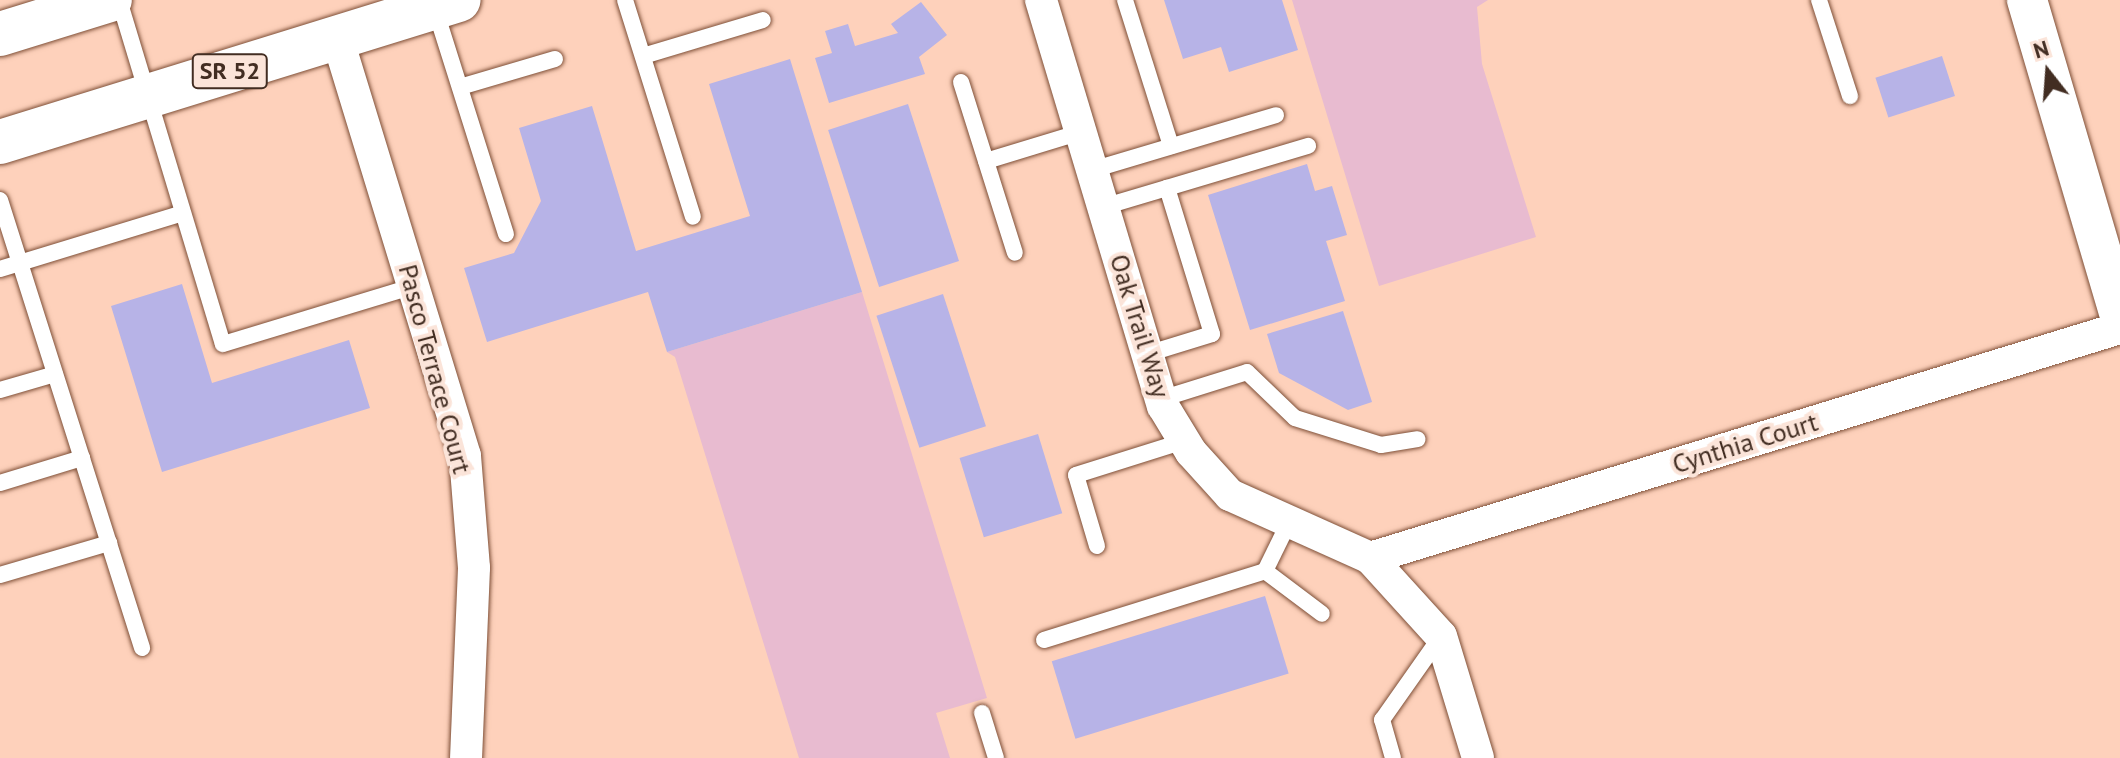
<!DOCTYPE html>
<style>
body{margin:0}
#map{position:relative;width:2120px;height:758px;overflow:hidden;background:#fed1bb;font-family:"PT Sans",sans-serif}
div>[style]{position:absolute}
.green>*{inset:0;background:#e8bbd0}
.building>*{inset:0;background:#b7b3e7;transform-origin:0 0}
.roads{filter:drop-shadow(0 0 2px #7e4f37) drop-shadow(0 0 2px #7e4f37)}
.service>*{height:16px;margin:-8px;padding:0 8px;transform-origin:8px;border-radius:8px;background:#fff}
.minor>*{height:32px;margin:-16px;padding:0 16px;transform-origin:16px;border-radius:16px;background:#fff}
.tertiary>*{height:40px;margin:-20px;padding:0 20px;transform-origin:20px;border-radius:20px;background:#fff}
.primary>*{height:44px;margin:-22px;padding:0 22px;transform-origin:22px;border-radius:22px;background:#fff}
span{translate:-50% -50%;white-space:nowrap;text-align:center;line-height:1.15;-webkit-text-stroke:8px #fbe4d9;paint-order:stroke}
.shield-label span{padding:2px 6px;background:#fbe4d9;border:2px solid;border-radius:6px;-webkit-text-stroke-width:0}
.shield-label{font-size:24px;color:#422d22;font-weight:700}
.street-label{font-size:26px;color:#422d22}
.north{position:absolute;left:2008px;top:32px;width:80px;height:80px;-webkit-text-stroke:6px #fbe4d9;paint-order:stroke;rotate:343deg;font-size:22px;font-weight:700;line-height:32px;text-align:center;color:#422d22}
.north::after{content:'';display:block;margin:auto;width:28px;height:36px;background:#422d22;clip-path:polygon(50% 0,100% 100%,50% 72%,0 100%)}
</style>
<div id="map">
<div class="green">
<div style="clip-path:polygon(1292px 0,1488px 0,1477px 7px,1482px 64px,1536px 237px,1379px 286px)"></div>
<div style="clip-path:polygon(862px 292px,987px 698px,936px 713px,950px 758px,799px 758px,675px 357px,667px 352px)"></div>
</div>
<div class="building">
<div style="clip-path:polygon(1164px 0,1282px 0,1298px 50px,1229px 72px,1221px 47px,1183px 59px)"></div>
<div style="clip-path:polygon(921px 2px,947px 35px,919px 57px,925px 74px,829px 103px,815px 58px,832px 53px,825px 31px,848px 24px,855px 46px,898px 33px,891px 24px)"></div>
<div style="left:1942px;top:56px;width:42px;height:70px;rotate:72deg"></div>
<div style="clip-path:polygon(790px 59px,862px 292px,667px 352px,648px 292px,487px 342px,464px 268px,514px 253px,541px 201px,519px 128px,592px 106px,636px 251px,750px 216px,709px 84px)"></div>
<div style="left:908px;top:104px;width:165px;height:84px;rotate:72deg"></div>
<div style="clip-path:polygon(1307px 164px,1315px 191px,1332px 186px,1347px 235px,1326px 241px,1345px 301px,1250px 330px,1208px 195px)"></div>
<div style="clip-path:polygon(182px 284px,212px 383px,349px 340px,370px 408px,162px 472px,111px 306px)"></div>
<div style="left:943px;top:294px;width:139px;height:70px;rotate:72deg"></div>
<div style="clip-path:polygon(1343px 311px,1372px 402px,1348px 410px,1279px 373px,1267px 334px)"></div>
<div style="left:1038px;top:434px;width:83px;height:82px;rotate:73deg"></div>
<div style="left:1265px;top:596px;width:81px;height:223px;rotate:73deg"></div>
</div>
<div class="roads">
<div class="service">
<div style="left:119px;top:0;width:359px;rotate:73.2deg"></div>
<div style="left:223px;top:344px;width:200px;rotate:-16.9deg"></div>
<div style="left:625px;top:0;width:227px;rotate:72.6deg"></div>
<div style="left:1125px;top:0;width:153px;rotate:72.5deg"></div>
<div style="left:1819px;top:0;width:101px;rotate:72.1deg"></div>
<div style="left:435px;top:9px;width:236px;rotate:72.5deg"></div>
<div style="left:643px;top:56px;width:125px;rotate:-16.7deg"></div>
<div style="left:961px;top:82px;width:179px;rotate:72.5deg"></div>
<div style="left:460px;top:87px;width:99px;rotate:-16.4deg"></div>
<div style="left:986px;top:161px;width:99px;rotate:-17deg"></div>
<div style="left:1092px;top:170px;width:192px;rotate:-16.6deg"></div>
<div style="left:0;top:200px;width:470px;rotate:72.4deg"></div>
<div style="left:1103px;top:207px;width:214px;rotate:-16.6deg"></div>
<div style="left:0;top:269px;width:191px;rotate:-17deg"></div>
<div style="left:1147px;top:354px;width:68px;rotate:-17.1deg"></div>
<div style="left:1212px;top:334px;width:153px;rotate:-107.1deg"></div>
<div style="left:0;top:390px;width:57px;rotate:-16.2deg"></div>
<div style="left:1161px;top:399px;width:90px;rotate:-17.4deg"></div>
<div style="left:1247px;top:372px;width:66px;rotate:43.8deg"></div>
<div style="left:1295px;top:418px;width:90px;rotate:17.4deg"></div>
<div style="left:1381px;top:445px;width:37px;rotate:-9deg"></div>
<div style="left:0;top:483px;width:86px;rotate:-17deg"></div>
<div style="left:1097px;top:546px;width:74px;rotate:-106.5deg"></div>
<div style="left:1076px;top:475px;width:113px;rotate:-17.5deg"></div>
<div style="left:1265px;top:571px;width:71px;rotate:37deg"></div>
<div style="left:0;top:575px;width:114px;rotate:-16.4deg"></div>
<div style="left:1044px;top:640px;width:232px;rotate:-17.3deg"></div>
<div style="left:1265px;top:571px;width:55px;rotate:-63.9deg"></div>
<div style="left:982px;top:713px;width:47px;rotate:72.7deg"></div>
<div style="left:1393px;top:758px;width:40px;rotate:-106deg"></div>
<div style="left:1382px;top:720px;width:103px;rotate:-54.9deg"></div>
</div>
<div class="minor">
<div style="left:1041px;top:0;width:424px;rotate:73.3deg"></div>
<div style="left:1163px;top:406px;width:54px;rotate:58.7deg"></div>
<div style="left:1191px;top:452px;width:58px;rotate:47.8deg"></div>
<div style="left:1230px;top:495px;width:154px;rotate:24.2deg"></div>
<div style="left:1370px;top:558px;width:105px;rotate:47.7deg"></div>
<div style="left:1441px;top:636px;width:127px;rotate:73.1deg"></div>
<div style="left:337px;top:37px;width:438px;rotate:73deg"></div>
<div style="left:465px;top:456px;width:112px;rotate:85.4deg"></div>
<div style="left:474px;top:568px;width:190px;rotate:92.4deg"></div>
<div style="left:1370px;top:558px;width:784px;rotate:-17.05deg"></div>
</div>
<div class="tertiary">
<div style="left:2027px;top:0;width:328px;rotate:73.6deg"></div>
</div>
<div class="primary">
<div style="left:0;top:34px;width:115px;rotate:-17.2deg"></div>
<div style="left:0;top:142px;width:480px;rotate:-17.2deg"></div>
</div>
</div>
<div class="shield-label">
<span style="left:230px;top:71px">SR 52</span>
</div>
<div class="street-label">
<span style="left:1140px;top:326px;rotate:73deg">Oak Trail Way</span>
<span style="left:435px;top:369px;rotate:75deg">Pasco Terrace Court</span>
<span style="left:1745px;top:443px;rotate:-17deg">Cynthia Court</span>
</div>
<div class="north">N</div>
</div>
